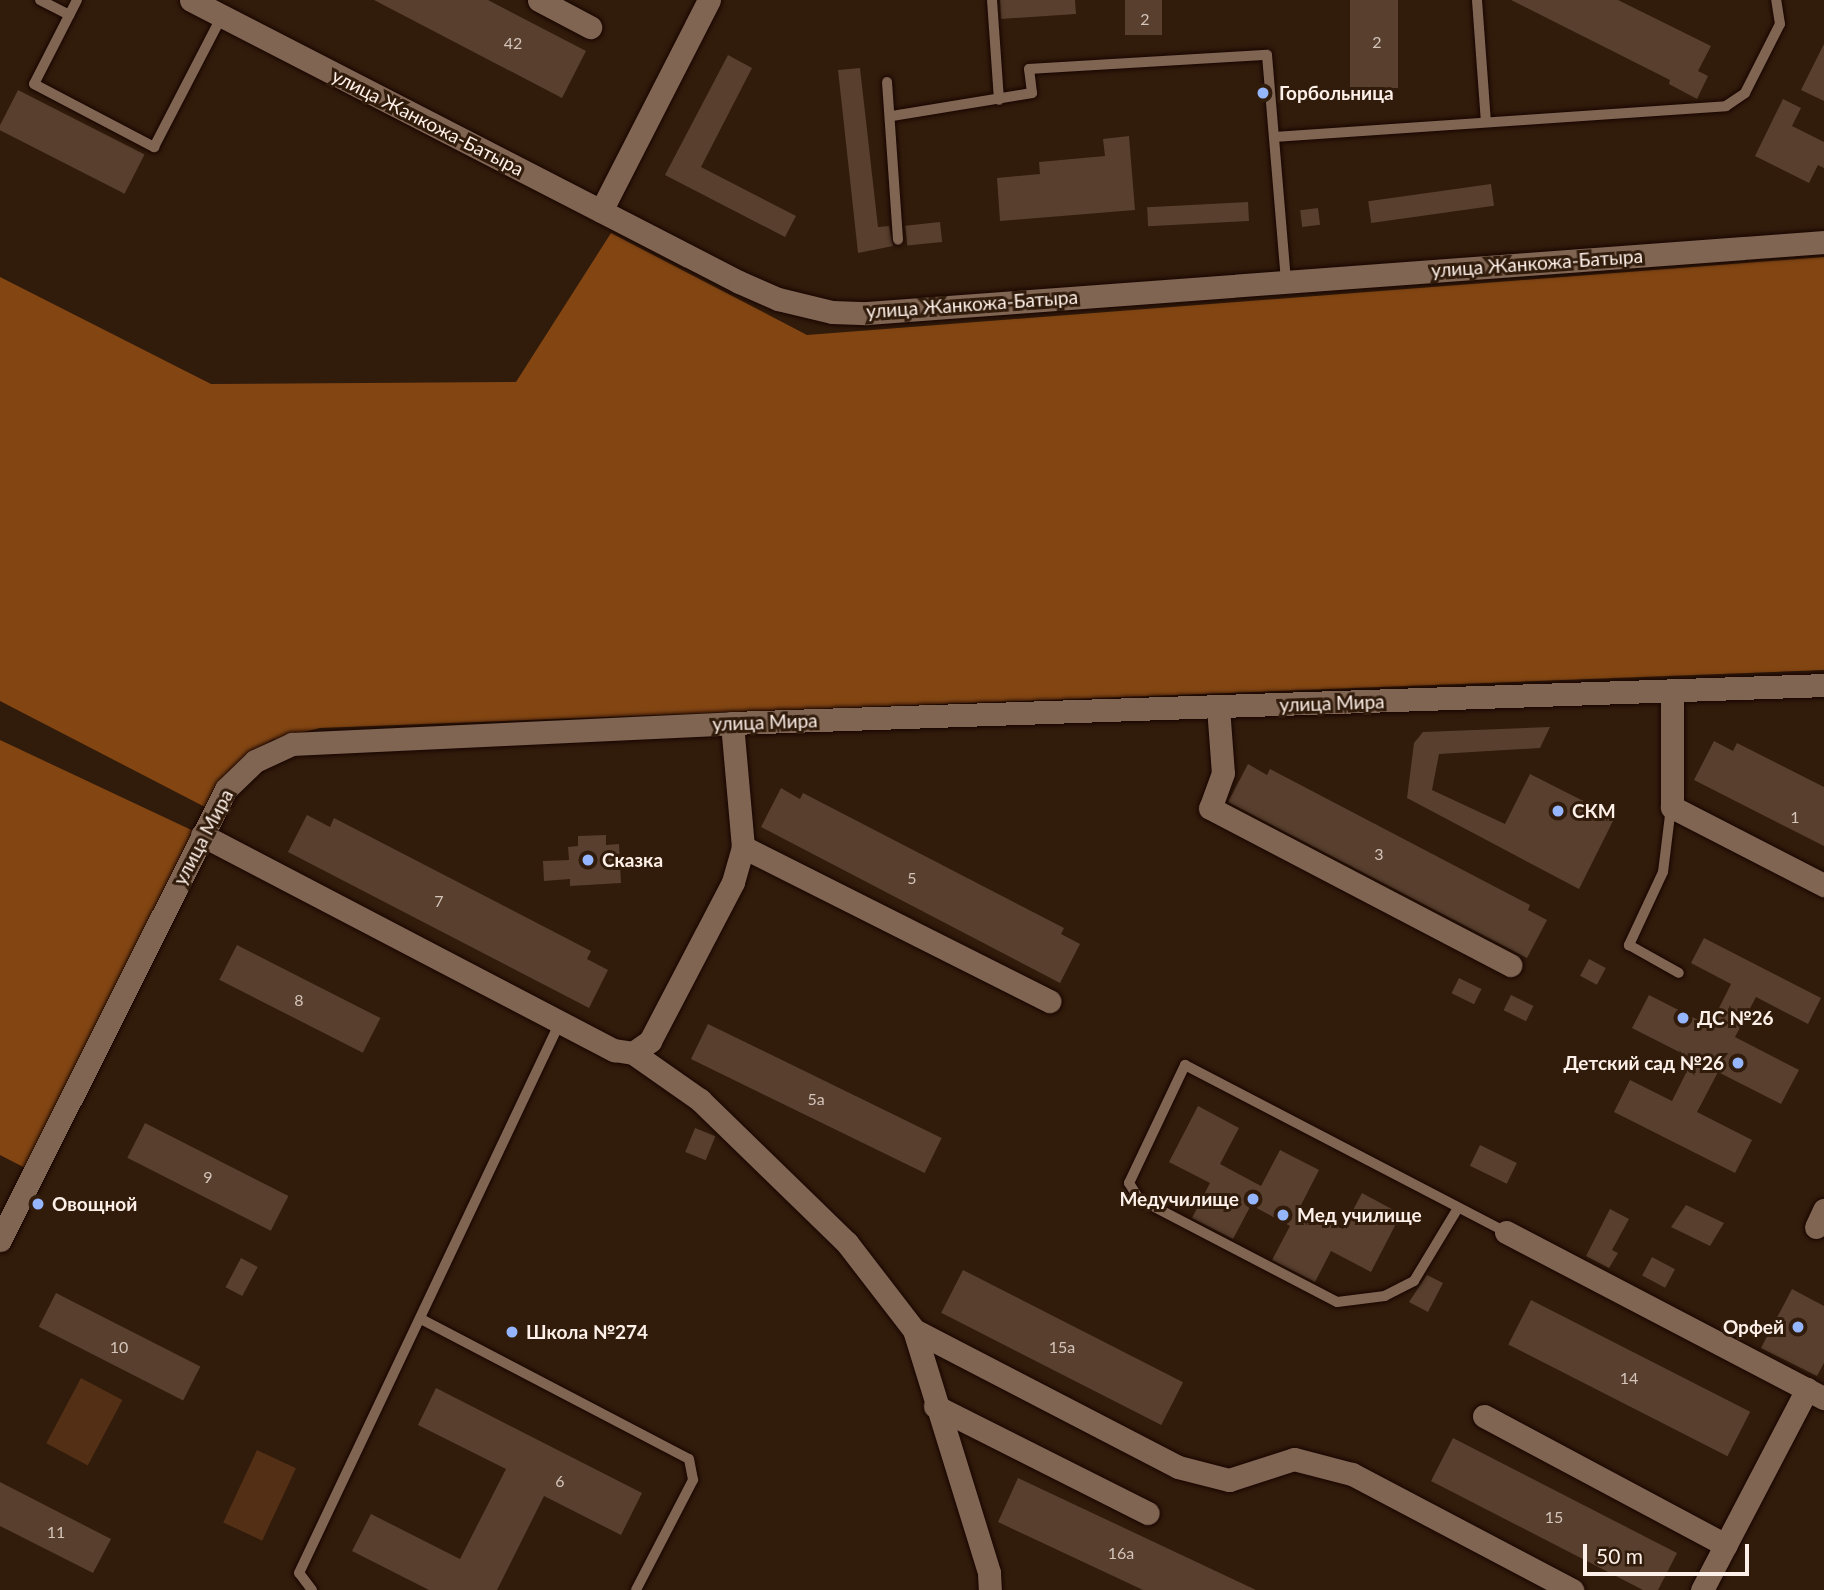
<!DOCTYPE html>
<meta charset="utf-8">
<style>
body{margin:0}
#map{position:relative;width:1824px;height:1590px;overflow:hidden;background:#311b0b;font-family:Lato,sans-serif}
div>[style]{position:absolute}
.green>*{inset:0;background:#522f15;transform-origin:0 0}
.forest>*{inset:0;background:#834613}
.building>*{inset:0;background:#583f2e;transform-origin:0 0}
.roads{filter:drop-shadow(0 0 2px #180500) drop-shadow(0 0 2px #180500)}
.lane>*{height:10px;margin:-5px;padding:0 5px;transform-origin:5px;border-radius:5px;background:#806553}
.street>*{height:23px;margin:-11.5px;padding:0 11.5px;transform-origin:11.5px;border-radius:11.5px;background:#806553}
.dots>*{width:19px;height:19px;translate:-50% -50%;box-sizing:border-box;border:4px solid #311b0b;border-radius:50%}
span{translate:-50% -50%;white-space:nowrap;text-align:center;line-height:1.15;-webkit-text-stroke:6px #311b0b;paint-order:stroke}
.number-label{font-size:16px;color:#d4c4ba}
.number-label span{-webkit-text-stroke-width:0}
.poi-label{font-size:19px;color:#fdf0e8;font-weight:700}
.left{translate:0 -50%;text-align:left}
.right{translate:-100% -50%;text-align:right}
.street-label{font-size:19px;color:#fdf0e8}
.scale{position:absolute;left:1583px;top:1544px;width:166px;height:32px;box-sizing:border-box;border:4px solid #fdf0e8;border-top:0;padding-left:9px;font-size:21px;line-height:24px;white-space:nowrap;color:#fdf0e8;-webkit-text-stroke:5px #311b0b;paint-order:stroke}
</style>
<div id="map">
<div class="green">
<div style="left:81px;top:1378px;width:47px;height:74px;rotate:28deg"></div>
<div style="left:257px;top:1450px;width:43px;height:80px;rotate:25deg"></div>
</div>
<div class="forest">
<div style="clip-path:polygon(611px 233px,807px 335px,1824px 257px,1824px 670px,320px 728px,272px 740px,247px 756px,205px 807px,0 701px,0 277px,211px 384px,516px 382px)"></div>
<div style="clip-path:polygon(0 740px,202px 835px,33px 1172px,0 1155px)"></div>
</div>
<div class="building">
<div style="clip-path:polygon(374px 0,488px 0,586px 51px,562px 98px)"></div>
<div style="clip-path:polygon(1000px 0,1075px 0,1076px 14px,1001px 19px)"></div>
<div style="left:1125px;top:0;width:37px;height:35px"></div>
<div style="left:1350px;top:0;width:48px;height:88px"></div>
<div style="clip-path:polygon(1511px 0,1618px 0,1711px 46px,1698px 71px,1708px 76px,1697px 99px,1669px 84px,1670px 80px)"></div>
<div style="clip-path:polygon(1824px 44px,1824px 101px,1801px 90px)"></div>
<div style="clip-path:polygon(728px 55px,752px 68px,701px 167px,796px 216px,785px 237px,665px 175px)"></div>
<div style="clip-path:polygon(860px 68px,878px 227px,889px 226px,893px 246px,858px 253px,838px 70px)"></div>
<div style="left:18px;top:90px;width:142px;height:44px;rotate:27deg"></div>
<div style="clip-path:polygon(1783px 99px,1801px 108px,1792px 126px,1824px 142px,1824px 168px,1818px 165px,1809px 183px,1755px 156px)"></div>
<div style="clip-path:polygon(1129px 136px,1135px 210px,1000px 221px,997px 178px,1040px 174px,1039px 162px,1105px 156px,1103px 139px)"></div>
<div style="left:1491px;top:184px;width:22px;height:124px;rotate:82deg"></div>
<div style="left:1248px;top:202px;width:19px;height:101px;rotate:87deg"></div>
<div style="left:1318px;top:208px;width:17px;height:18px;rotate:83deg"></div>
<div style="left:940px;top:222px;width:20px;height:35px;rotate:84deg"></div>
<div style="clip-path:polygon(1550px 727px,1540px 748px,1439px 754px,1432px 790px,1505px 824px,1530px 774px,1615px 817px,1579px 889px,1407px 798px,1414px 743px,1423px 732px)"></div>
<div style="clip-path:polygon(1714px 741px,1733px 751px,1737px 743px,1824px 787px,1824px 846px,1694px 780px)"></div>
<div style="clip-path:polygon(1248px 764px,1267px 775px,1270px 769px,1530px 905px,1528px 910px,1547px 920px,1527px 958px,1228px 802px)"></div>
<div style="clip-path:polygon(781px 788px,800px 799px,803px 793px,1064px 928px,1061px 934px,1080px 944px,1060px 983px,761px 827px)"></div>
<div style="clip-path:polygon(307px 815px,330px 827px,334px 818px,591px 951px,587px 959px,608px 970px,589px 1008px,288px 852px)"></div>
<div style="clip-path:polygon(606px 835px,606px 845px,619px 844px,621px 883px,570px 886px,570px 879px,544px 881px,543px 861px,569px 860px,568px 847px,578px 846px,578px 836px)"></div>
<div style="clip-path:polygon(1704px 938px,1821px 998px,1808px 1024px,1756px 997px,1735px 1037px,1799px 1070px,1781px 1104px,1718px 1072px,1697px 1112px,1752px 1140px,1735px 1173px,1614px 1112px,1630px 1080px,1672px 1101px,1693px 1059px,1632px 1028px,1649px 995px,1710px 1026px,1731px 984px,1691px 963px)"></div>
<div style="left:237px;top:945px;width:161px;height:39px;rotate:27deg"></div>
<div style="left:1589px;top:959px;width:19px;height:19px;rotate:28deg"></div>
<div style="left:1459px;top:978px;width:25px;height:17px;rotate:26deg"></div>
<div style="left:1511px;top:995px;width:25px;height:17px;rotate:26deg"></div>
<div style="left:708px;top:1024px;width:260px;height:39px;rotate:26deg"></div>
<div style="clip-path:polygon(1198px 1106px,1239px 1128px,1220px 1164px,1261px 1186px,1280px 1150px,1319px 1170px,1300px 1207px,1343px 1229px,1362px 1193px,1401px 1214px,1371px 1272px,1331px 1251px,1315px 1282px,1272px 1260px,1290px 1226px,1251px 1205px,1233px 1239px,1192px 1218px,1210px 1183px,1169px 1162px)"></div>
<div style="left:145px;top:1123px;width:161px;height:39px;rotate:27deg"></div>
<div style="left:695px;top:1128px;width:22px;height:26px;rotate:22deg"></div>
<div style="left:1480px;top:1145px;width:41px;height:23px;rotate:26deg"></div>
<div style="clip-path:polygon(1686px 1205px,1724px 1223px,1710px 1246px,1671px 1227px)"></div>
<div style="clip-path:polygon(1610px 1209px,1629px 1219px,1612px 1250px,1618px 1253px,1609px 1268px,1586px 1256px)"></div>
<div style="left:1652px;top:1257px;width:26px;height:21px;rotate:28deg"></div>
<div style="left:241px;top:1258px;width:19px;height:33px;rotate:28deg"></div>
<div style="left:963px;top:1270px;width:247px;height:48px;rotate:27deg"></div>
<div style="clip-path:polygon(1427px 1275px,1443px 1283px,1428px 1312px,1409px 1302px)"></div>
<div style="clip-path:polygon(1792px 1289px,1824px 1306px,1824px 1363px,1817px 1376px,1761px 1348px)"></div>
<div style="left:56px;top:1293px;width:162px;height:38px;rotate:27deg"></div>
<div style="left:1531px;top:1300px;width:246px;height:50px;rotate:27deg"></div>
<div style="clip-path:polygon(436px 1388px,642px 1493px,621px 1535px,544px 1496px,497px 1590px,429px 1590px,352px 1551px,371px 1514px,460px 1559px,506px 1469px,418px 1425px)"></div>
<div style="clip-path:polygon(1453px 1438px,1677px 1553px,1658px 1590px,1643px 1590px,1431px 1481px)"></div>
<div style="clip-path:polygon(1018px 1478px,1256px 1590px,1143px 1590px,998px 1522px)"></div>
<div style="clip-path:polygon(0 1482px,111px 1539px,93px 1573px,0 1526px)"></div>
</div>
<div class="roads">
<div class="lane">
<div style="left:40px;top:0;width:33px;rotate:27deg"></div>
<div style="left:77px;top:0;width:94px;rotate:117.1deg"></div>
<div style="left:34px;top:84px;width:136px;rotate:27.7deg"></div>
<div style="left:154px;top:147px;width:148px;rotate:-62.6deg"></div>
<div style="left:992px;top:0;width:100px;rotate:86deg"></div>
<div style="left:1477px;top:0;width:122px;rotate:85.8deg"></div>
<div style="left:887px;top:82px;width:158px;rotate:86deg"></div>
<div style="left:892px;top:116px;width:142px;rotate:-9.3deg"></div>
<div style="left:1032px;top:93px;width:24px;rotate:-97deg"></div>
<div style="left:1029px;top:69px;width:238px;rotate:-3.4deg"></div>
<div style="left:1267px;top:55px;width:227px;rotate:85.2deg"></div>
<div style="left:1274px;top:137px;width:453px;rotate:-3.9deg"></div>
<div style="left:1726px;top:106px;width:23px;rotate:-34deg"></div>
<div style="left:1745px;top:93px;width:77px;rotate:-63.1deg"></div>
<div style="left:1780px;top:24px;width:24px;rotate:-99deg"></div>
<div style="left:1671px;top:807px;width:65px;rotate:97deg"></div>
<div style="left:1663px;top:872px;width:81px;rotate:115deg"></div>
<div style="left:1629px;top:945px;width:57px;rotate:29.2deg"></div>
<div style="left:1458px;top:1208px;width:85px;rotate:121.1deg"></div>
<div style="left:1414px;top:1281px;width:33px;rotate:153deg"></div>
<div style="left:1385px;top:1296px;width:48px;rotate:172.9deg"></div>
<div style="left:1337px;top:1302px;width:223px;rotate:-152.5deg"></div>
<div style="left:1139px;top:1199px;width:19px;rotate:-122deg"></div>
<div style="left:1129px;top:1183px;width:131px;rotate:-64.6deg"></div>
<div style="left:1185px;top:1065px;width:362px;rotate:27.5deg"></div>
<div style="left:421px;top:1319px;width:302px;rotate:27.6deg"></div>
<div style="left:689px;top:1459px;width:21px;rotate:79deg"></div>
<div style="left:693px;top:1480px;width:124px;rotate:117.4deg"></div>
<div style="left:312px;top:1590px;width:21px;rotate:-127deg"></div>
<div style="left:299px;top:1573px;width:610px;rotate:-64.65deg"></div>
</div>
<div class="street">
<div style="left:191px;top:0;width:616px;rotate:27.23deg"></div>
<div style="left:739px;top:282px;width:43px;rotate:23.6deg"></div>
<div style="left:778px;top:299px;width:56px;rotate:13.5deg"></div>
<div style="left:832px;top:312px;width:35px;rotate:2deg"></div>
<div style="left:867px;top:313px;width:960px;rotate:-4.24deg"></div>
<div style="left:539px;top:0;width:58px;rotate:27.9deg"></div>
<div style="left:601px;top:211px;width:237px;rotate:-62.9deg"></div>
<div style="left:1672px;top:691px;width:116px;rotate:90deg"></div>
<div style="left:1672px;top:807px;width:171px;rotate:27.2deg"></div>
<div style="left:1218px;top:707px;width:66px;rotate:85.7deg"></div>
<div style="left:1223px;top:773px;width:37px;rotate:110deg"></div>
<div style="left:1210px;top:808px;width:339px;rotate:27.6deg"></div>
<div style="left:202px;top:835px;width:465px;rotate:27.6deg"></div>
<div style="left:614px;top:1050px;width:19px;rotate:9deg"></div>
<div style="left:633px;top:1053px;width:21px;rotate:-35deg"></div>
<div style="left:650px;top:1041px;width:179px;rotate:-62.4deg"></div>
<div style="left:733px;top:882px;width:36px;rotate:-74deg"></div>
<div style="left:743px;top:847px;width:124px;rotate:-95.1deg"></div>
<div style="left:743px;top:847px;width:343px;rotate:26.7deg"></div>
<div style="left:633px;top:1053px;width:82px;rotate:35deg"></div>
<div style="left:700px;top:1100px;width:205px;rotate:44.2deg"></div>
<div style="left:847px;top:1243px;width:110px;rotate:52.4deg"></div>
<div style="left:914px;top:1330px;width:297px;rotate:27.4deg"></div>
<div style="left:1178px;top:1467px;width:53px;rotate:14.3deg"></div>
<div style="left:1229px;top:1480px;width:68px;rotate:-17.9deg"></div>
<div style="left:1294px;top:1459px;width:60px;rotate:14.5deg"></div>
<div style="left:1352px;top:1474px;width:249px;rotate:27.8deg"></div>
<div style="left:1816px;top:1227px;width:19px;rotate:-65deg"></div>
<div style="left:1506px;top:1232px;width:359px;rotate:27.6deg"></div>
<div style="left:0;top:1240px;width:504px;rotate:-63.38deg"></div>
<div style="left:226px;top:789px;width:40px;rotate:-44deg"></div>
<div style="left:255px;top:761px;width:41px;rotate:-24.7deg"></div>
<div style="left:292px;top:744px;width:441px;rotate:-2.7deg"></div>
<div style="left:732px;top:723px;width:1093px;rotate:-1.99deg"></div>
<div style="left:914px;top:1330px;width:254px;rotate:72.8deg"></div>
<div style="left:989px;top:1573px;width:17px;rotate:87deg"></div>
<div style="left:935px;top:1406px;width:238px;rotate:26.7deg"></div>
<div style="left:1484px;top:1416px;width:274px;rotate:28.1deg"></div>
<div style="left:1702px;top:1590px;width:227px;rotate:-62.4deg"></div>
</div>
</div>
<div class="dots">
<div style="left:1263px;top:93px;background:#95b6fd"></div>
<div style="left:1558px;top:811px;background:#95b6fd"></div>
<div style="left:588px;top:860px;background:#95b6fd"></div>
<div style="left:1683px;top:1018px;background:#95b6fd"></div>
<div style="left:1738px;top:1063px;background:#95b6fd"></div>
<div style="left:1253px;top:1199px;background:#95b6fd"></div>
<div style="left:38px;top:1204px;background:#95b6fd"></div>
<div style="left:1283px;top:1215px;background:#95b6fd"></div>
<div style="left:1798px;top:1327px;background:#95b6fd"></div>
<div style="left:512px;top:1332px;background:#95b6fd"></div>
</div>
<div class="number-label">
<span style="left:1145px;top:19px">2</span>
<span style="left:1377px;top:42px">2</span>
<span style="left:513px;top:43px">42</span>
<span style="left:1795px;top:817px">1</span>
<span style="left:1379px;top:854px">3</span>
<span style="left:912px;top:878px">5</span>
<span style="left:439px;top:901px">7</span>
<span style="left:299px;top:1000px">8</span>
<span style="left:816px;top:1099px">5а</span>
<span style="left:208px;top:1177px">9</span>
<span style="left:119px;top:1347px">10</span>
<span style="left:1062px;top:1347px">15а</span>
<span style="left:1629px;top:1378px">14</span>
<span style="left:560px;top:1481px">6</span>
<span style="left:1554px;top:1517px">15</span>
<span style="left:56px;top:1532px">11</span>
<span style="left:1121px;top:1553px">16а</span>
</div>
<div class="poi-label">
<span class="left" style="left:1279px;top:93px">Горбольница</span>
<span class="left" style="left:1572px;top:811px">СКМ</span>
<span class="left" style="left:602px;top:860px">Сказка</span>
<span class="left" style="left:1697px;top:1018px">ДС №26</span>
<span class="right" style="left:1724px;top:1063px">Детский сад №26</span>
<span class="right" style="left:1239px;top:1199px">Медучилище</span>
<span class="left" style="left:52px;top:1204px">Овощной</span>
<span class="left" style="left:1297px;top:1215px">Мед училище</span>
<span class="right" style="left:1784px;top:1327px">Орфей</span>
<span class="left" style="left:526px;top:1332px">Школа №274</span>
</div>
<div class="street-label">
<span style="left:428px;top:122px;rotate:27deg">улица Жанкожа-Батыра</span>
<span style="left:1537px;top:263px;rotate:-4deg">улица Жанкожа-Батыра</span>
<span style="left:972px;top:304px;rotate:-4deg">улица Жанкожа-Батыра</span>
<span style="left:1332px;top:703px;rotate:-2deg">улица Мира</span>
<span style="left:765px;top:722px;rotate:-2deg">улица Мира</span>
<span style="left:203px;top:837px;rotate:-62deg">улица Мира</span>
</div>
<div class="scale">50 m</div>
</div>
